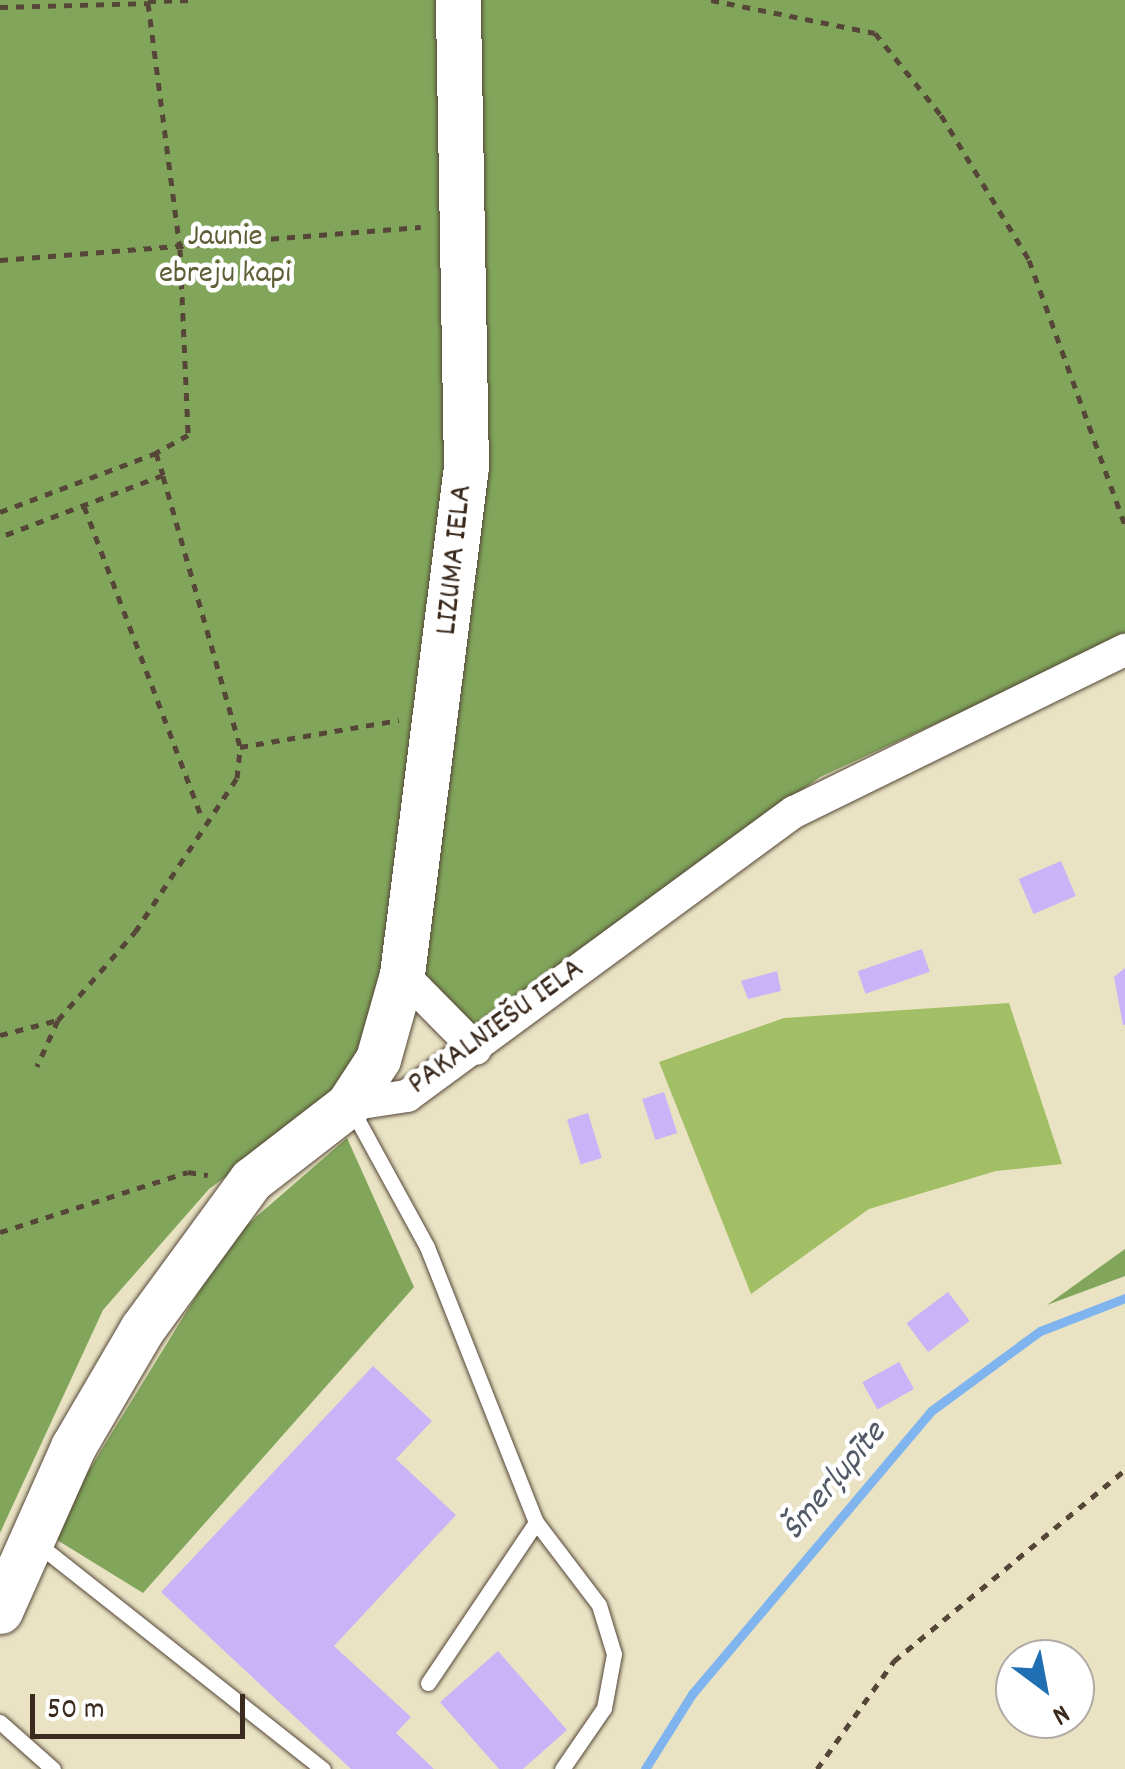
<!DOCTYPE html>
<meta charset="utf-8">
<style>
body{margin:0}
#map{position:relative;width:1125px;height:1769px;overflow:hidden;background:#e9e3c4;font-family:Dekko,sans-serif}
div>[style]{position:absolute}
.green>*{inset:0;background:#a2bf66}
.forest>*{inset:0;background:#81a65b}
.stream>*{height:9px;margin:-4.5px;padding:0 4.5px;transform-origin:4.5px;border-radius:4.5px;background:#7fb4ee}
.building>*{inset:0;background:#cab4f7;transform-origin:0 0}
.path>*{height:5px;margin-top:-2.5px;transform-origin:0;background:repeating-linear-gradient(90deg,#554637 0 8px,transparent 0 16px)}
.roads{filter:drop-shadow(0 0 2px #554637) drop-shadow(0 0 2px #554637)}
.lane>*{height:15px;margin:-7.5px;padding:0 7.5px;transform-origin:7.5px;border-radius:7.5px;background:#fff}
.street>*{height:32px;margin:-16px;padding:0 16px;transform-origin:16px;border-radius:16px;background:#fff}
.secondary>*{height:45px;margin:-22.5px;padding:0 22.5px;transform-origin:22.5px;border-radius:22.5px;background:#fff}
span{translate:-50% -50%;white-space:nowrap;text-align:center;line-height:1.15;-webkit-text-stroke:9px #fff;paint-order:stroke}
.park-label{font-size:32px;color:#5f5e37}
.street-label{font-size:32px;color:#3b2a1e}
.water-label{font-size:35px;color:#535a67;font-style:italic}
.north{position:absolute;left:995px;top:1639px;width:100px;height:100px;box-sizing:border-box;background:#fff;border:2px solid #b1aaa5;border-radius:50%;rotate:148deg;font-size:28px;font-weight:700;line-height:40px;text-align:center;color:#3b2a1e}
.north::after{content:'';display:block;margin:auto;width:35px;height:45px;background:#1f6fb2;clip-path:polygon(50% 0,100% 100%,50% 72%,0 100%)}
.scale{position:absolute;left:30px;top:1694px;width:215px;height:45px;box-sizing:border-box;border:5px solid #3b2a1e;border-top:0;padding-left:12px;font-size:30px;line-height:35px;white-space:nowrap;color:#3b2a1e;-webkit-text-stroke:8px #fff;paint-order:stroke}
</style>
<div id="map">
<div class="green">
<div style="clip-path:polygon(1009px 1003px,1062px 1164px,996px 1171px,869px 1209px,751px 1294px,659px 1062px,784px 1018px)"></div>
</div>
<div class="forest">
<div style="clip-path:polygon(0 0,1125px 0,1125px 637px,820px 777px,470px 1030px,420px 979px,380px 1003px,340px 1094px,209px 1189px,103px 1310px,0 1533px)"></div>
<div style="clip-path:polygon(347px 1138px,414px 1287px,143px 1593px,49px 1535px,232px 1238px)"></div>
<div style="clip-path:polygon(1125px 1249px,1125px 1276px,1047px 1305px)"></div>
</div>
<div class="stream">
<div style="left:645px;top:1769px;width:89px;rotate:-57.9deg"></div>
<div style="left:692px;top:1694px;width:370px;rotate:-49.8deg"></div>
<div style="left:931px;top:1411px;width:135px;rotate:-36.3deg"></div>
<div style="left:1040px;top:1331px;width:91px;rotate:-21.2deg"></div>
</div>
<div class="building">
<div style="left:1061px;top:861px;width:38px;height:46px;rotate:67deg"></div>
<div style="left:922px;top:949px;width:24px;height:68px;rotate:71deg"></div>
<div style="clip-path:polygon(1125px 968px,1125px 1025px,1123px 1025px,1114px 977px)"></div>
<div style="clip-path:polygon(777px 971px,781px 991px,748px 999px,741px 981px)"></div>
<div style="left:664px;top:1092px;width:43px;height:23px;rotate:72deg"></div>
<div style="left:588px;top:1113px;width:47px;height:22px;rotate:73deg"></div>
<div style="left:948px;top:1292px;width:36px;height:52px;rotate:53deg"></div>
<div style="left:899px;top:1362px;width:31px;height:42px;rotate:61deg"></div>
<div style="clip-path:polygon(373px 1366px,432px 1421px,396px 1459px,456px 1515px,334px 1646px,411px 1717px,396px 1733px,434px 1769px,351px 1769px,161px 1592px)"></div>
<div style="clip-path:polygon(498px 1651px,567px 1730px,523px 1769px,499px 1769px,440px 1702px)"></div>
</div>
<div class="path">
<div style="left:711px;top:0;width:167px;rotate:11.4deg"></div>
<div style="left:875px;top:33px;width:105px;rotate:51.2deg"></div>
<div style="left:941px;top:115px;width:170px;rotate:58.7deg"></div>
<div style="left:1029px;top:260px;width:282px;rotate:70.1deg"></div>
<div style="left:148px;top:1px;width:46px;rotate:-1.2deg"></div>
<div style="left:0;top:7px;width:148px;rotate:-1.5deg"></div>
<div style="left:148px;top:3px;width:248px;rotate:82.6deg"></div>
<div style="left:180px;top:249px;width:186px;rotate:87.5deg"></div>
<div style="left:188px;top:435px;width:37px;rotate:151deg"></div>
<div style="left:156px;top:453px;width:23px;rotate:72deg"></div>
<div style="left:163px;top:475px;width:174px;rotate:159.2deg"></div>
<div style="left:0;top:260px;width:422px;rotate:-4.5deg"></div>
<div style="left:163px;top:476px;width:282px;rotate:74.1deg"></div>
<div style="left:84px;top:506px;width:335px;rotate:69.3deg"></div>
<div style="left:0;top:512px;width:167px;rotate:-20.7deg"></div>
<div style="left:58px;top:1020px;width:117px;rotate:-48.8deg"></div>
<div style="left:135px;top:932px;width:185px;rotate:-56.5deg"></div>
<div style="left:237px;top:778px;width:31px;rotate:-84deg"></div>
<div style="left:240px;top:747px;width:161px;rotate:-9.6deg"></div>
<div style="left:0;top:1035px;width:60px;rotate:-14.5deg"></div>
<div style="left:58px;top:1020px;width:51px;rotate:114.5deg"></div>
<div style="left:0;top:1232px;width:197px;rotate:-17.7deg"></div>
<div style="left:188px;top:1172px;width:20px;rotate:9deg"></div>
<div style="left:817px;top:1769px;width:133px;rotate:-54.5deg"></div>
<div style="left:894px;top:1661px;width:300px;rotate:-39.6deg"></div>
</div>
<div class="roads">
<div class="lane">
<div style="left:351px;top:1108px;width:158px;rotate:61.3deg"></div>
<div style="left:427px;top:1247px;width:296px;rotate:68.4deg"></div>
<div style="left:536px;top:1522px;width:104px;rotate:52.8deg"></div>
<div style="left:599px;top:1605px;width:51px;rotate:73deg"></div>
<div style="left:614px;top:1654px;width:55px;rotate:100.5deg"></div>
<div style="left:604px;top:1708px;width:74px;rotate:124.5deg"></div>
<div style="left:34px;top:1541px;width:368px;rotate:38.3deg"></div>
<div style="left:428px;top:1683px;width:194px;rotate:-56.1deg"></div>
<div style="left:0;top:1722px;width:71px;rotate:41.6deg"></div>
</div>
<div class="street">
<div style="left:402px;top:974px;width:105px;rotate:45.4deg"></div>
<div style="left:348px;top:1105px;width:60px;rotate:-8.7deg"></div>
<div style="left:407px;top:1096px;width:480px;rotate:-36.3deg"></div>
<div style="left:794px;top:812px;width:369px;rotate:-26.1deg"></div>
</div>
<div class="secondary">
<div style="left:0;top:1611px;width:180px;rotate:-66deg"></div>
<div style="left:73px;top:1447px;width:137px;rotate:-59.7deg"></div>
<div style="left:142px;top:1329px;width:185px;rotate:-53.8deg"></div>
<div style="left:251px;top:1180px;width:123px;rotate:-37.7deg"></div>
<div style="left:348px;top:1105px;width:55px;rotate:-56.9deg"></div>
<div style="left:378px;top:1059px;width:88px;rotate:-74.2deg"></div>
<div style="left:402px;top:974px;width:511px;rotate:-82.81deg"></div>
<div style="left:466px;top:467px;width:467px;rotate:-91deg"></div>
</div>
</div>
<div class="park-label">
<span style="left:225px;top:257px">Jaunie<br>ebreju kapi</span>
</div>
<div class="street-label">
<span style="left:456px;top:560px;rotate:-84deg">LIZUMA IELA</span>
<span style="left:497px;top:1028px;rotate:-36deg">PAKALNIEŠU IELA</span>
</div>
<div class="water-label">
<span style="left:835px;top:1482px;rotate:-50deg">Šmerļupīte</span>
</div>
<div class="north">N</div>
<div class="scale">50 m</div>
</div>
